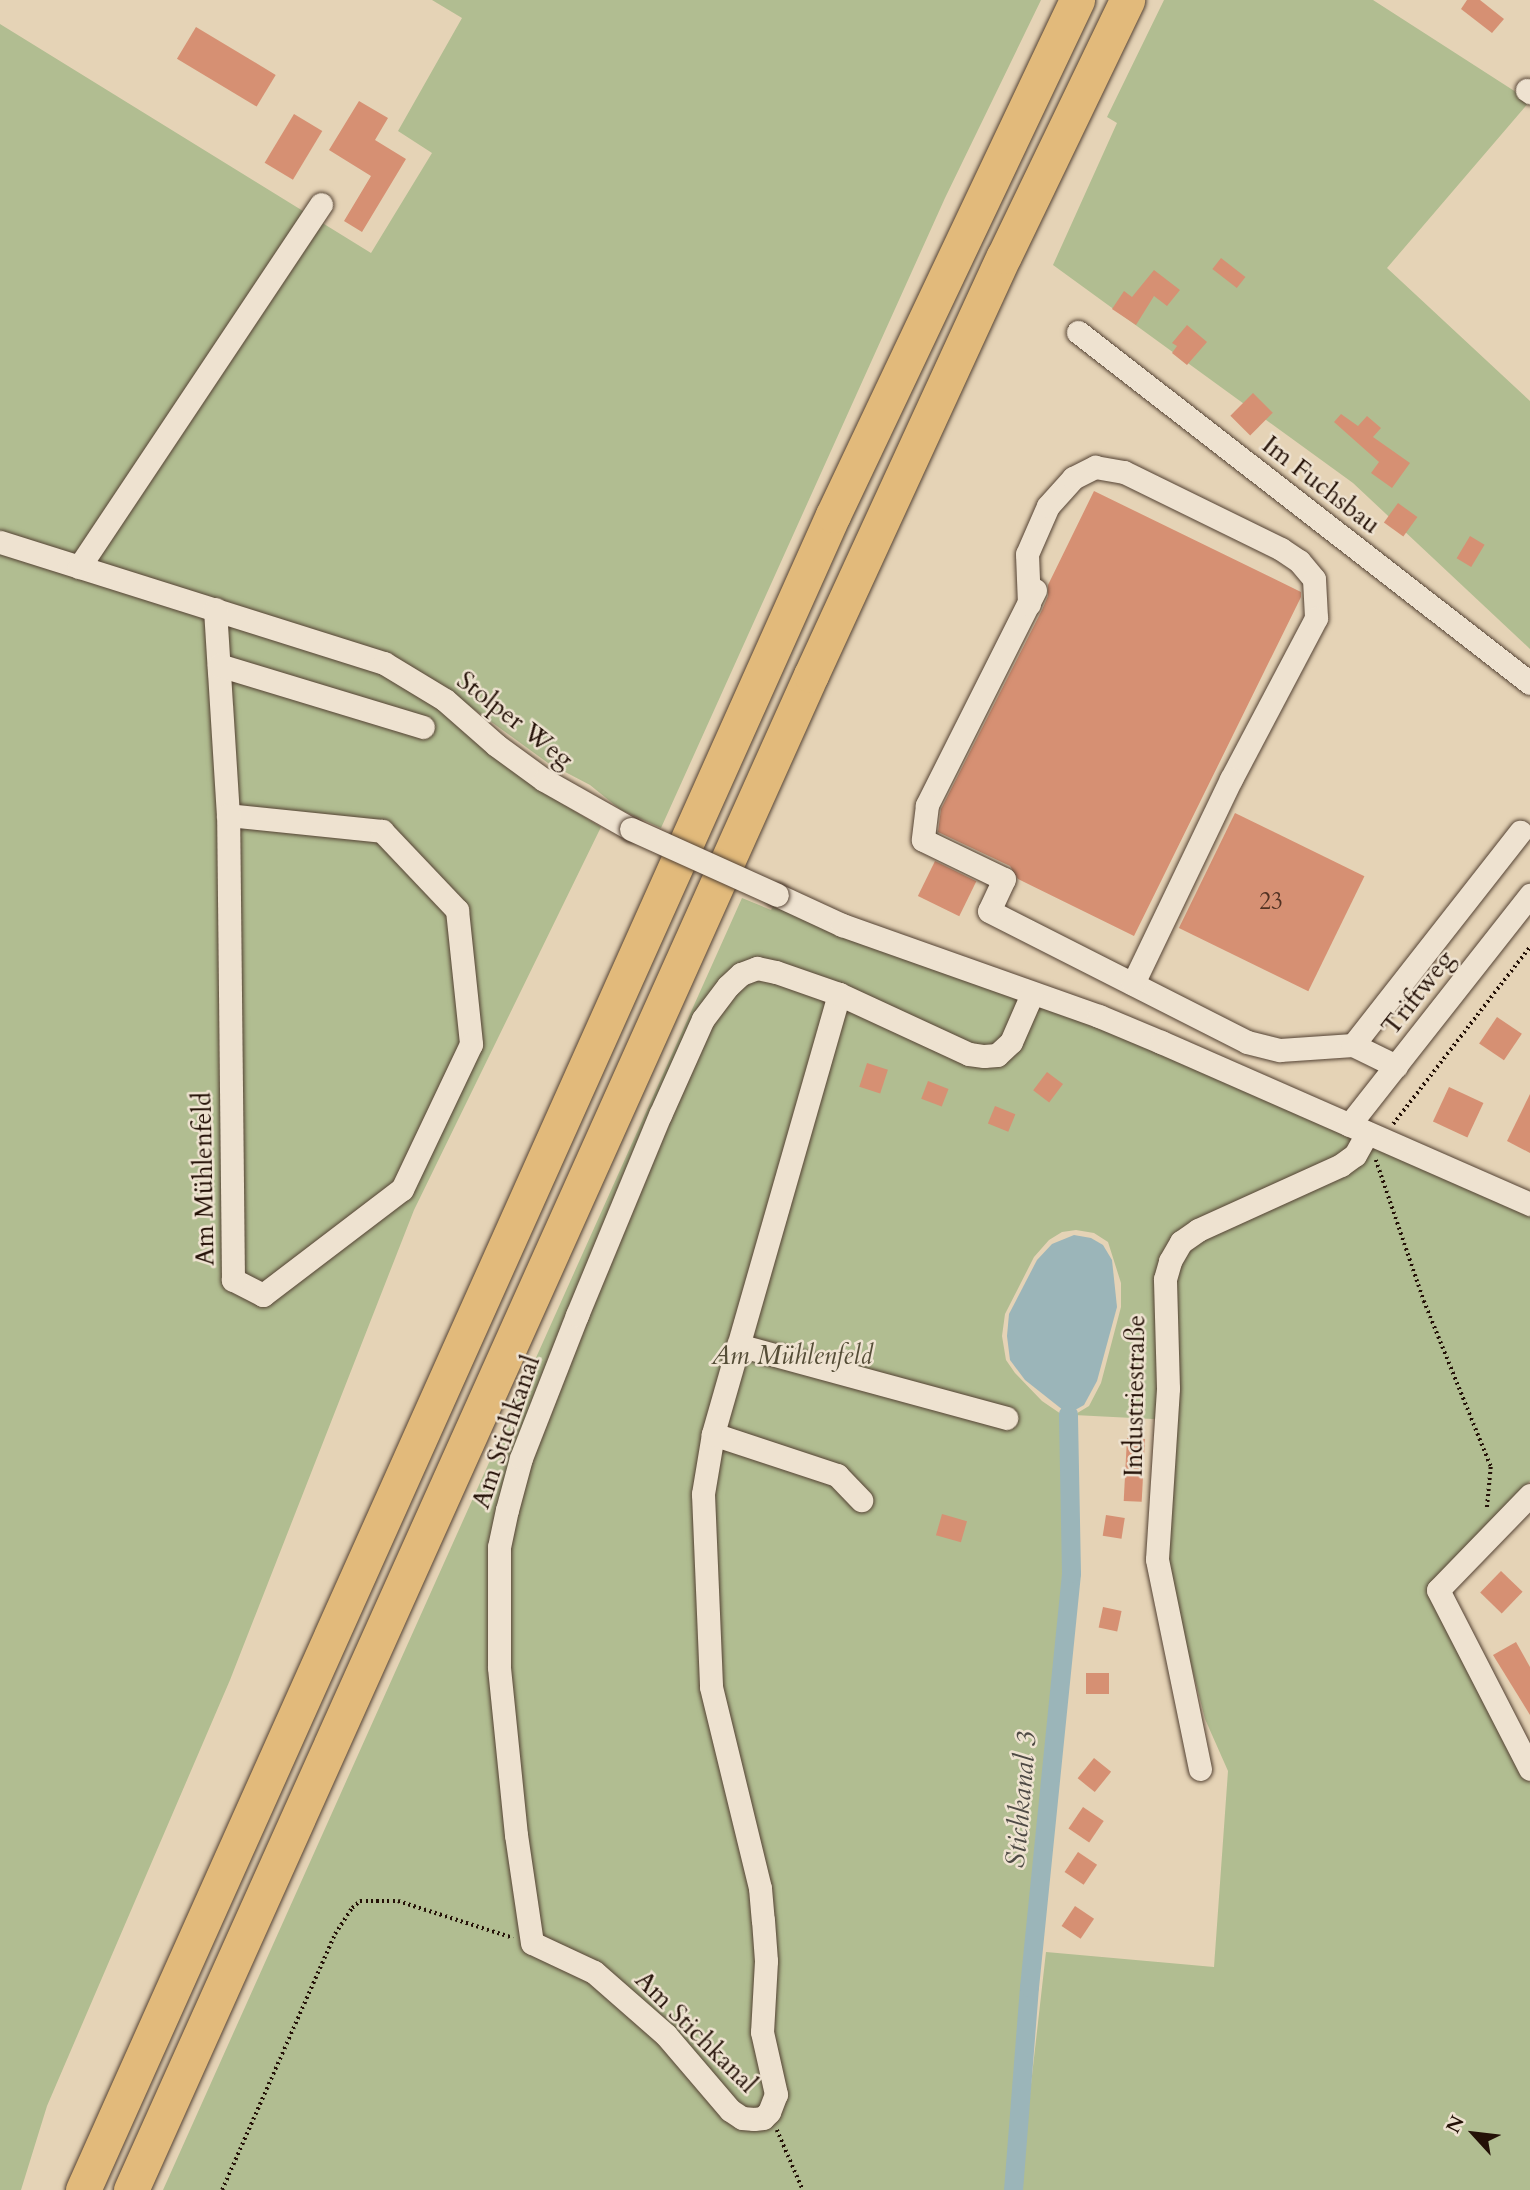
<!DOCTYPE html>
<meta charset="utf-8">
<style>
body{margin:0}
#map{position:relative;width:1530px;height:2190px;overflow:hidden;background:#e5d3b6;font-family:Cardo,serif}
div>[style]{position:absolute}
.green>*{inset:0;background:#b1bd91}
.water>*{inset:0;background:#9bb5b9}
.canal>*{height:19px;margin:-9.5px;padding:0 9.5px;transform-origin:9.5px;border-radius:9.5px;background:#9bb5b9}
.building>*{inset:0;background:#d69073;transform-origin:0 0}
.path>*{height:3.5px;margin-top:-1.75px;transform-origin:0;background:repeating-linear-gradient(90deg,#241107 0 2px,transparent 0 5.5px)}
.roads{filter:drop-shadow(0 0 2px #544233) drop-shadow(0 0 2px #544233)}
.minor>*{height:23px;margin:-11.5px;padding:0 11.5px;transform-origin:11.5px;border-radius:11.5px;background:#eee2d0}
.highway>*{height:35px;margin:-17.5px;padding:0 17.5px;transform-origin:17.5px;border-radius:17.5px;background:#e2ba7b}
.bridges{filter:drop-shadow(0 0 2px #544233) drop-shadow(0 0 2px #544233)}
.minor-bridge>*{height:23px;margin:-11.5px;padding:0 11.5px;transform-origin:11.5px;border-radius:11.5px;background:#eee2d0}
span{translate:-50% -50%;white-space:nowrap;text-align:center;line-height:1.15;-webkit-text-stroke:5px #eee2d0;paint-order:stroke}
.number-label{font-size:23px;color:#503122}
.number-label span{-webkit-text-stroke-width:0}
.street-label{font-size:26px;color:#241107}
.park-label{font-size:26px;color:#554d37;font-style:italic}
.water-label{font-size:28px;color:#4e4a45;font-style:italic}
.north{position:absolute;left:1439px;top:2099px;width:70px;height:70px;-webkit-text-stroke:5px #eee2d0;paint-order:stroke;rotate:297deg;font-size:19px;font-weight:700;line-height:28px;text-align:center;color:#241107}
.north::after{content:'';display:block;margin:auto;width:24px;height:32px;background:#241107;clip-path:polygon(50% 0,100% 100%,50% 72%,0 100%)}
</style>
<div id="map">
<div class="green">
<div style="clip-path:polygon(432px 0,1041px 0,945px 198px,661px 828px,621px 810px,590px 785px,548px 763px,453px 694px,543px 792px,601px 827px,414px 1210px,230px 1680px,47px 2106px,21px 2190px,0 2190px,0 24px,371px 253px,432px 153px,398px 131px,462px 18px)"></div>
<div style="clip-path:polygon(1164px 0,1373px 0,1530px 101px,1387px 268px,1530px 401px,1530px 649px,1353px 483px,1053px 265px,1117px 123px,1107px 117px)"></div>
<div style="clip-path:polygon(742px 898px,771px 910px,776px 901px,1100px 1022px,1530px 1215px,1530px 1481px,1468px 1548px,1436px 1599px,1530px 1783px,1530px 2190px,1019px 2190px,1046px 1952px,1214px 1967px,1228px 1771px,1205px 1719px,1164px 1558px,1172px 1420px,1074px 1415px,1089px 1406px,1101px 1383px,1121px 1307px,1121px 1283px,1108px 1242px,1094px 1233px,1076px 1230px,1062px 1232px,1049px 1240px,1034px 1257px,1005px 1314px,1002px 1336px,1006px 1360px,1015px 1373px,1042px 1401px,1061px 1414px,1065px 1570px,1006px 2190px,163px 2190px)"></div>
</div>
<div class="water">
<div style="clip-path:polygon(1074px 1235px,1091px 1238px,1103px 1245px,1112px 1260px,1117px 1307px,1097px 1381px,1084px 1405px,1068px 1414px,1025px 1380px,1010px 1360px,1007px 1336px,1009px 1314px,1037px 1260px,1052px 1244px)"></div>
</div>
<div class="canal">
<div style="left:1013px;top:2190px;width:204px;rotate:-85.5deg"></div>
<div style="left:1029px;top:1987px;width:416px;rotate:-84.2deg"></div>
<div style="left:1071px;top:1573px;width:159px;rotate:-91.1deg"></div>
</div>
<div class="building">
<div style="clip-path:polygon(1467px 0,1480px 0,1504px 19px,1492px 33px,1461px 9px)"></div>
<div style="left:196px;top:27px;width:93px;height:37px;rotate:31deg"></div>
<div style="clip-path:polygon(359px 101px,388px 118px,375px 140px,406px 159px,362px 232px,344px 221px,371px 176px,329px 150px)"></div>
<div style="left:294px;top:114px;width:33px;height:57px;rotate:31deg"></div>
<div style="left:1221px;top:258px;width:31px;height:14px;rotate:38deg"></div>
<div style="clip-path:polygon(1154px 270px,1180px 290px,1167px 306px,1154px 296px,1136px 325px,1112px 309px,1124px 291px,1132px 297px)"></div>
<div style="clip-path:polygon(1187px 325px,1207px 342px,1187px 365px,1172px 353px,1177px 346px,1172px 343px)"></div>
<div style="left:1253px;top:393px;width:28px;height:32px;rotate:45deg"></div>
<div style="clip-path:polygon(1341px 414px,1358px 426px,1367px 416px,1381px 428px,1373px 437px,1410px 463px,1392px 488px,1371px 473px,1379px 462px,1334px 422px)"></div>
<div style="clip-path:polygon(1094px 491px,1301px 592px,1301px 597px,1134px 936px,1018px 879px,1010px 866px,938px 832px,941px 809px,1042px 610px,1048px 596px,1048px 585px)"></div>
<div style="left:1398px;top:503px;width:24px;height:24px;rotate:36deg"></div>
<div style="left:1470px;top:536px;width:17px;height:26px;rotate:31deg"></div>
<div style="left:1235px;top:813px;width:144px;height:128px;rotate:26deg"></div>
<div style="left:935px;top:861px;width:46px;height:39px;rotate:26deg"></div>
<div style="left:1497px;top:1017px;width:30px;height:32px;rotate:34deg"></div>
<div style="left:867px;top:1063px;width:22px;height:25px;rotate:18deg"></div>
<div style="left:1047px;top:1072px;width:20px;height:23px;rotate:37deg"></div>
<div style="left:928px;top:1081px;width:22px;height:19px;rotate:21deg"></div>
<div style="left:1449px;top:1087px;width:38px;height:38px;rotate:25deg"></div>
<div style="clip-path:polygon(1530px 1094px,1530px 1153px,1507px 1141px)"></div>
<div style="left:995px;top:1106px;width:22px;height:19px;rotate:22deg"></div>
<div style="left:1127px;top:1438px;width:18px;height:63px;rotate:3deg"></div>
<div style="left:942px;top:1514px;width:26px;height:22px;rotate:16deg"></div>
<div style="left:1106px;top:1515px;width:19px;height:21px;rotate:9deg"></div>
<div style="left:1501px;top:1571px;width:30px;height:30px;rotate:44deg"></div>
<div style="left:1103px;top:1607px;width:19px;height:21px;rotate:12deg"></div>
<div style="clip-path:polygon(1516px 1642px,1530px 1667px,1530px 1715px,1493px 1655px)"></div>
<div style="left:1086px;top:1673px;width:23px;height:21px"></div>
<div style="left:1094px;top:1758px;width:22px;height:26px;rotate:39deg"></div>
<div style="left:1083px;top:1807px;width:25px;height:26px;rotate:34deg"></div>
<div style="left:1078px;top:1852px;width:23px;height:24px;rotate:34deg"></div>
<div style="left:1075px;top:1906px;width:23px;height:24px;rotate:34deg"></div>
</div>
<div class="path">
<div style="left:1393px;top:1124px;width:224px;rotate:-52.3deg"></div>
<div style="left:1376px;top:1160px;width:149px;rotate:71.2deg"></div>
<div style="left:1424px;top:1301px;width:179px;rotate:68deg"></div>
<div style="left:1491px;top:1467px;width:42px;rotate:95.4deg"></div>
<div style="left:777px;top:2130px;width:65px;rotate:66.6deg"></div>
<div style="left:222px;top:2190px;width:280px;rotate:-66.2deg"></div>
<div style="left:335px;top:1934px;width:31px;rotate:-57deg"></div>
<div style="left:352px;top:1908px;width:11px;rotate:-41deg"></div>
<div style="left:360px;top:1901px;width:38px"></div>
<div style="left:398px;top:1901px;width:121px;rotate:17.8deg"></div>
</div>
<div class="roads">
<div class="minor">
<div style="left:1527px;top:90px;width:4px;rotate:34deg"></div>
<div style="left:1078px;top:332px;width:572px;rotate:37.83deg"></div>
<div style="left:0;top:542px;width:403px;rotate:17.5deg"></div>
<div style="left:384px;top:663px;width:71px;rotate:31.2deg"></div>
<div style="left:445px;top:700px;width:68px;rotate:41.4deg"></div>
<div style="left:496px;top:745px;width:59px;rotate:36.1deg"></div>
<div style="left:544px;top:780px;width:100px;rotate:29.4deg"></div>
<div style="left:79px;top:567px;width:436px;rotate:-56.3deg"></div>
<div style="left:1035px;top:590px;width:241px;rotate:116.7deg"></div>
<div style="left:927px;top:805px;width:35px;rotate:97deg"></div>
<div style="left:923px;top:840px;width:90px;rotate:25.7deg"></div>
<div style="left:1004px;top:879px;width:35px;rotate:115deg"></div>
<div style="left:989px;top:911px;width:289px;rotate:26.9deg"></div>
<div style="left:1247px;top:1042px;width:34px;rotate:14deg"></div>
<div style="left:1280px;top:1050px;width:73px;rotate:-3.9deg"></div>
<div style="left:1353px;top:1045px;width:48px;rotate:26deg"></div>
<div style="left:1029px;top:604px;width:50px;rotate:-92.3deg"></div>
<div style="left:1027px;top:554px;width:52px;rotate:-66.4deg"></div>
<div style="left:1048px;top:506px;width:38px;rotate:-48deg"></div>
<div style="left:1073px;top:478px;width:25px;rotate:-27deg"></div>
<div style="left:1095px;top:467px;width:29px;rotate:10deg"></div>
<div style="left:1124px;top:472px;width:175px;rotate:26.1deg"></div>
<div style="left:1281px;top:549px;width:22px;rotate:34deg"></div>
<div style="left:1299px;top:561px;width:23px;rotate:50deg"></div>
<div style="left:1314px;top:579px;width:39px;rotate:87deg"></div>
<div style="left:1316px;top:618px;width:182px;rotate:117.8deg"></div>
<div style="left:1231px;top:779px;width:227px;rotate:115.6deg"></div>
<div style="left:215px;top:609px;width:206px;rotate:86.4deg"></div>
<div style="left:228px;top:815px;width:155px;rotate:5.9deg"></div>
<div style="left:382px;top:831px;width:109px;rotate:46.5deg"></div>
<div style="left:457px;top:910px;width:135px;rotate:84deg"></div>
<div style="left:471px;top:1044px;width:161px;rotate:115.4deg"></div>
<div style="left:402px;top:1189px;width:175px;rotate:142.7deg"></div>
<div style="left:263px;top:1295px;width:34px;rotate:-153deg"></div>
<div style="left:233px;top:1280px;width:465px;rotate:-90.6deg"></div>
<div style="left:219px;top:665px;width:213px;rotate:16.9deg"></div>
<div style="left:777px;top:895px;width:72px;rotate:24.8deg"></div>
<div style="left:842px;top:925px;width:273px;rotate:19.5deg"></div>
<div style="left:1099px;top:1016px;width:67px;rotate:22.8deg"></div>
<div style="left:1161px;top:1042px;width:403px;rotate:23.7deg"></div>
<div style="left:839px;top:994px;width:458px;rotate:106deg"></div>
<div style="left:713px;top:1434px;width:61px;rotate:99.5deg"></div>
<div style="left:703px;top:1494px;width:193px;rotate:87.6deg"></div>
<div style="left:711px;top:1687px;width:207px;rotate:76.3deg"></div>
<div style="left:760px;top:1888px;width:32px;rotate:85deg"></div>
<div style="left:763px;top:1920px;width:41px;rotate:85.8deg"></div>
<div style="left:766px;top:1961px;width:71px;rotate:93.2deg"></div>
<div style="left:762px;top:2032px;width:64px;rotate:77.3deg"></div>
<div style="left:776px;top:2094px;width:19px;rotate:111deg"></div>
<div style="left:769px;top:2112px;width:8px;rotate:135deg"></div>
<div style="left:763px;top:2118px;width:9px;rotate:174deg"></div>
<div style="left:754px;top:2119px;width:12px;rotate:-175deg"></div>
<div style="left:742px;top:2118px;width:14px;rotate:-146deg"></div>
<div style="left:730px;top:2110px;width:99px;rotate:-130.5deg"></div>
<div style="left:666px;top:2035px;width:96px;rotate:-138.8deg"></div>
<div style="left:594px;top:1972px;width:68px;rotate:-154.9deg"></div>
<div style="left:532px;top:1943px;width:109px;rotate:-98.4deg"></div>
<div style="left:516px;top:1835px;width:169px;rotate:-95.8deg"></div>
<div style="left:499px;top:1667px;width:120px;rotate:-90deg"></div>
<div style="left:499px;top:1547px;width:38px;rotate:-78deg"></div>
<div style="left:507px;top:1510px;width:54px;rotate:-74.9deg"></div>
<div style="left:521px;top:1458px;width:154px;rotate:-68.6deg"></div>
<div style="left:577px;top:1315px;width:217px;rotate:-67.5deg"></div>
<div style="left:660px;top:1115px;width:105px;rotate:-65.9deg"></div>
<div style="left:703px;top:1019px;width:41px;rotate:-52.9deg"></div>
<div style="left:728px;top:986px;width:18px;rotate:-43deg"></div>
<div style="left:741px;top:974px;width:17px;rotate:-21deg"></div>
<div style="left:757px;top:968px;width:19px;rotate:12deg"></div>
<div style="left:776px;top:972px;width:67px;rotate:19.2deg"></div>
<div style="left:839px;top:994px;width:143px;rotate:24.8deg"></div>
<div style="left:969px;top:1054px;width:15px;rotate:8deg"></div>
<div style="left:984px;top:1056px;width:13px;rotate:-4deg"></div>
<div style="left:997px;top:1055px;width:19px;rotate:-43deg"></div>
<div style="left:1011px;top:1042px;width:52px;rotate:-66.4deg"></div>
<div style="left:1353px;top:1045px;width:271px;rotate:-51.9deg"></div>
<div style="left:1349px;top:1125px;width:293px;rotate:-51.8deg"></div>
<div style="left:738px;top:1345px;width:278px;rotate:15.2deg"></div>
<div style="left:713px;top:1434px;width:131px;rotate:18.3deg"></div>
<div style="left:837px;top:1475px;width:35px;rotate:46deg"></div>
<div style="left:1530px;top:1495px;width:132px;rotate:134.1deg"></div>
<div style="left:1438px;top:1590px;width:201px;rotate:62.8deg"></div>
<div style="left:1200px;top:1769px;width:214px;rotate:-101.6deg"></div>
<div style="left:1157px;top:1559px;width:171px;rotate:-86.3deg"></div>
<div style="left:1168px;top:1388px;width:109px;rotate:-91.6deg"></div>
<div style="left:1165px;top:1279px;width:19px;rotate:-74deg"></div>
<div style="left:1170px;top:1261px;width:22px;rotate:-60deg"></div>
<div style="left:1181px;top:1242px;width:21px;rotate:-35deg"></div>
<div style="left:1198px;top:1230px;width:157px;rotate:-24.4deg"></div>
<div style="left:1341px;top:1165px;width:17px;rotate:-36deg"></div>
<div style="left:1355px;top:1155px;width:25px;rotate:-61deg"></div>
</div>
<div class="highway">
<div style="left:83px;top:2190px;width:1835px;rotate:-65.88deg"></div>
<div style="left:833px;top:515px;width:570px;rotate:-64.65deg"></div>
<div style="left:131px;top:2190px;width:1661px;rotate:-65.83deg"></div>
<div style="left:811px;top:675px;width:461px;rotate:-65.3deg"></div>
<div style="left:1004px;top:256px;width:284px;rotate:-64.3deg"></div>
</div>
</div>
<div class="bridges">
<div class="minor-bridge">
<div style="left:631px;top:829px;width:160px;rotate:24.3deg"></div>
</div>
</div>
<div class="number-label">
<span style="left:1271px;top:902px">23</span>
</div>
<div class="street-label">
<span style="left:1321px;top:485px;rotate:38deg">Im Fuchsbau</span>
<span style="left:515px;top:720px;rotate:38deg">Stolper Weg</span>
<span style="left:1418px;top:993px;rotate:-52deg">Triftweg</span>
<span style="left:204px;top:1179px;rotate:-91deg">Am Mühlenfeld</span>
<span style="left:1135px;top:1396px;rotate:-89deg">Industriestraße</span>
<span style="left:506px;top:1432px;rotate:-71deg">Am Stichkanal</span>
<span style="left:696px;top:2032px;rotate:45deg">Am Stichkanal</span>
</div>
<div class="park-label">
<span style="left:792px;top:1356px">Am Mühlenfeld</span>
</div>
<div class="water-label">
<span style="left:1021px;top:1800px;rotate:-85deg">Stichkanal 3</span>
</div>
<div class="north">N</div>
</div>
